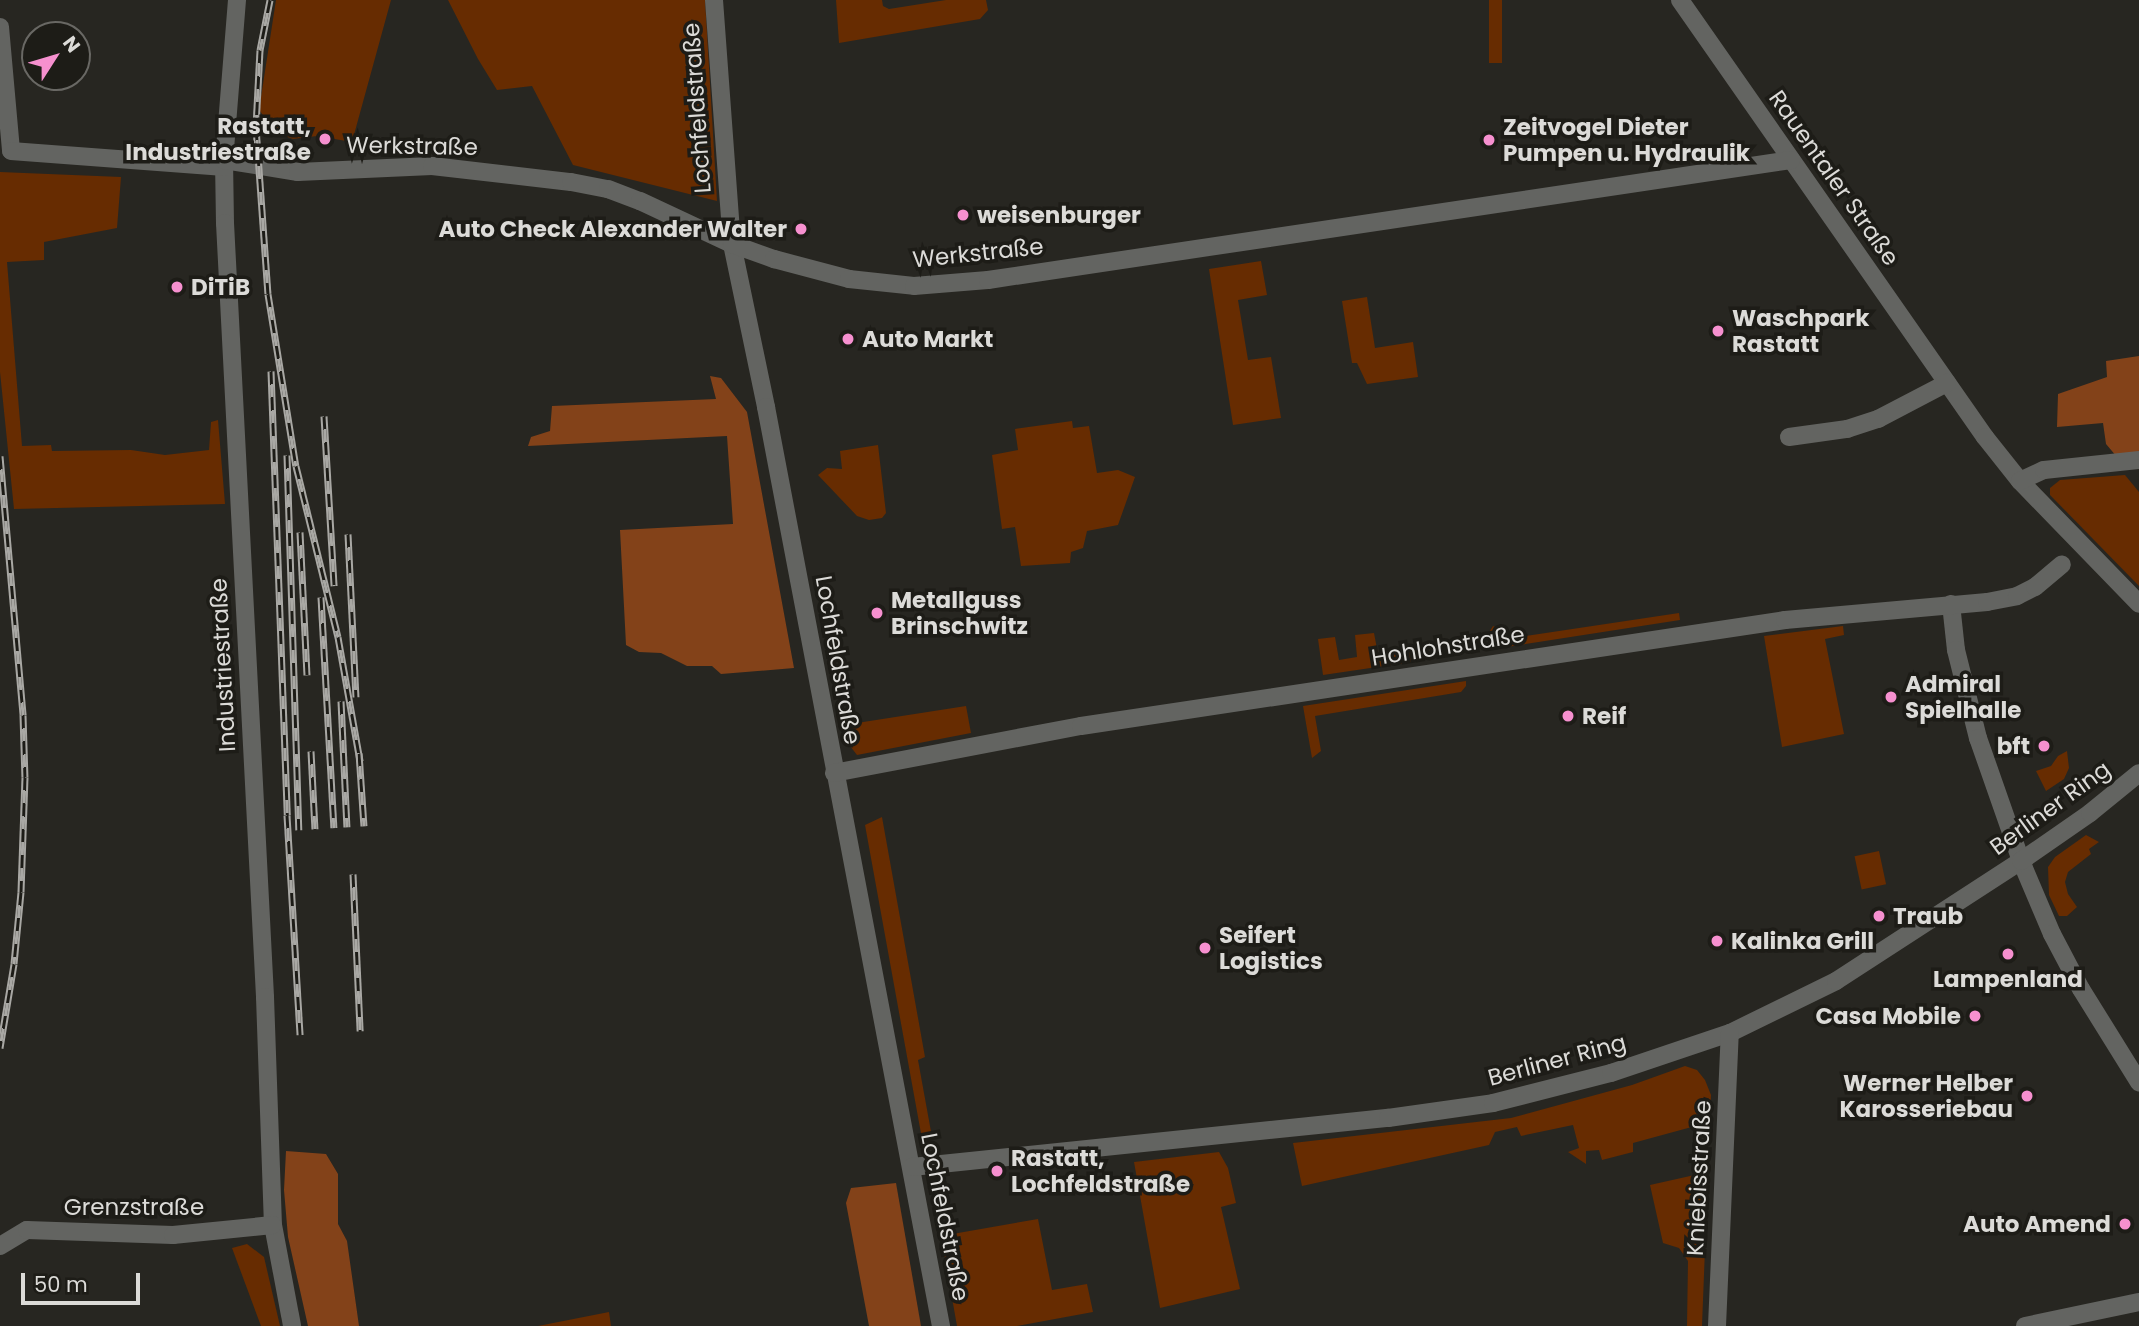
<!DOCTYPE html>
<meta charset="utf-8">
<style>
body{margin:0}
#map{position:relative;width:2139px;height:1326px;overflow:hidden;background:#272621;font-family:Poppins,sans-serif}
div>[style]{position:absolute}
.green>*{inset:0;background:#672c01;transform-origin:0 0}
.forest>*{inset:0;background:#834219}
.minor>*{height:18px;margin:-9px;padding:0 9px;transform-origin:9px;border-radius:9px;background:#636461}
.rail>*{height:7px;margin-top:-3.5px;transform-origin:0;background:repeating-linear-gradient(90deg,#1d1c17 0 13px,#a9a8a4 0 26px);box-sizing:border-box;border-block:2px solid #a9a8a4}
.dots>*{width:19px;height:19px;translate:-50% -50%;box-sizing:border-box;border:4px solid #1d1c17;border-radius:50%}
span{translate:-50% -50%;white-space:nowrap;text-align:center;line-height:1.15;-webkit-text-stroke:7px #1d1c17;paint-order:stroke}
.street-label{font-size:23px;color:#dcdbd8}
.poi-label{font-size:23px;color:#dcdbd8;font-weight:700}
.right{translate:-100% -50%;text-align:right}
.left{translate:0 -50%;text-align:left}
.north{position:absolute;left:21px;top:21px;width:70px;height:70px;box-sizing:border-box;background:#1d1c17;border:2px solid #696864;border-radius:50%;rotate:53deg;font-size:19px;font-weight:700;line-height:28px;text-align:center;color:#dcdbd8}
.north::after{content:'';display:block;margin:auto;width:24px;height:32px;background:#f690cf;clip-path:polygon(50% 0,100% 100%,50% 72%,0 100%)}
.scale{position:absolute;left:21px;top:1273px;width:119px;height:32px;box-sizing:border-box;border:4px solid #dcdbd8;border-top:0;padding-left:9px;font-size:21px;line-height:24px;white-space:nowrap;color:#dcdbd8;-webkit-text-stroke:5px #1d1c17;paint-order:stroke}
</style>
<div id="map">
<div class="green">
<div style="clip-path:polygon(276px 0,391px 0,352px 142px,317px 136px,293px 139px,277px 133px,259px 110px)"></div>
<div style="clip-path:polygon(448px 0,705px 0,717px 201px,573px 165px,532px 86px,497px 90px,478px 59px)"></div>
<div style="clip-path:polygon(836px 0,882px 0,883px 6px,889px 9px,946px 0,986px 0,988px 10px,980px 19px,839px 43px)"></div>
<div style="left:1489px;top:0;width:13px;height:63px"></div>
<div style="clip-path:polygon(0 172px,121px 177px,117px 228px,44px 242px,44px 260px,7px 262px,22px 446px,51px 445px,52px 451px,131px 450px,165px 455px,209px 450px,211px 422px,218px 420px,225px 504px,14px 509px,0 372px)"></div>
<div style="clip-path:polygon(1261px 261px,1267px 295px,1238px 300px,1248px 360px,1271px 357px,1281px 418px,1233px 425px,1209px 269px)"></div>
<div style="clip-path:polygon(1367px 297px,1375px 348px,1413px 342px,1418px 377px,1367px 384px,1357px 363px,1352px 363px,1342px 301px)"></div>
<div style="clip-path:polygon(1072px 421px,1073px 428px,1089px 426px,1097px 473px,1118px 470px,1135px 477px,1118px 525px,1087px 531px,1083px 548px,1071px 552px,1070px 563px,1021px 566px,1015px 527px,1002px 529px,992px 455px,1018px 450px,1015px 429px)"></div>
<div style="clip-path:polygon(878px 445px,886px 513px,882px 518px,869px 520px,857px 516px,818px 475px,827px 468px,842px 469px,840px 451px)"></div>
<div style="clip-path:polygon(2125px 475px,2139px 492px,2139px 586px,2050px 495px,2050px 488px,2060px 480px)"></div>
<div style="clip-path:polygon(1679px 613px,1680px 620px,1500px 648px,1493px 644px,1488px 634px,1493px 626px,1497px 628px,1499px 640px)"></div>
<div style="clip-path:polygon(1843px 626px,1844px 635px,1825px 639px,1844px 734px,1782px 747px,1764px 636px)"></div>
<div style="clip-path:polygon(1374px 633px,1378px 654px,1416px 649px,1418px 661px,1323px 675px,1318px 639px,1335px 637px,1339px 660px,1357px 657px,1355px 635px)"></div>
<div style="clip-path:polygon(1466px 681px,1466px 686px,1461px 692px,1315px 716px,1321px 751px,1312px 758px,1303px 706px)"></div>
<div style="clip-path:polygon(966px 706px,971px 733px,857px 755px,847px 742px,844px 725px)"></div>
<div style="clip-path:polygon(2067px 751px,2069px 768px,2064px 779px,2046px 791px,2036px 771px,2051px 766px,2058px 756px)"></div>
<div style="clip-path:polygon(882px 817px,925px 1057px,918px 1060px,932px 1137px,922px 1139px,865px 825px)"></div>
<div style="clip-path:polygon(2086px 835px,2099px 842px,2089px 849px,2091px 854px,2068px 872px,2065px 882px,2068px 894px,2077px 907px,2067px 916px,2059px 916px,2049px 895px,2048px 867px,2055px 857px)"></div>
<div style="left:1879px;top:851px;width:34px;height:25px;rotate:78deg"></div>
<div style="clip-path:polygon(1685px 1066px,1697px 1070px,1705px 1080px,1711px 1095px,1710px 1122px,1633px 1143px,1633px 1152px,1602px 1160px,1599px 1150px,1586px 1151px,1586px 1164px,1568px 1152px,1579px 1148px,1573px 1125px,1521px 1136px,1517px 1127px,1495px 1132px,1489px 1145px,1302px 1186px,1293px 1143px,1511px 1118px,1632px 1085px)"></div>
<div style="clip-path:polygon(1219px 1152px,1228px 1168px,1236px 1203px,1221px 1207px,1240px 1289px,1160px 1308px,1134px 1162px)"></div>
<div style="clip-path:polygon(1708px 1172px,1702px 1326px,1687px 1326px,1688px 1261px,1679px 1248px,1663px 1243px,1650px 1185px)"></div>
<div style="clip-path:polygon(1038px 1219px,1052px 1290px,1087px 1284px,1093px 1312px,1017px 1326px,957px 1326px,941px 1236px)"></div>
<div style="clip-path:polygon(247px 1244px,264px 1257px,280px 1326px,261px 1326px,232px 1248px)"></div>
<div style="clip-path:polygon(609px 1312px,611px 1326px,538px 1326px)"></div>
</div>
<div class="forest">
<div style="clip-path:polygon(2139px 356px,2139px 455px,2117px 457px,2106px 444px,2103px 423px,2057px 427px,2058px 394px,2107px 377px,2106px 361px)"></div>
<div style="clip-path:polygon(710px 376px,721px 378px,747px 412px,794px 668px,721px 674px,712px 666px,687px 666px,661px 653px,639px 652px,626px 645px,620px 530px,733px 524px,727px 436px,528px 446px,531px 437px,550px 431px,552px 406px,716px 399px)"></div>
<div style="clip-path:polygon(286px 1151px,326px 1154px,338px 1174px,338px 1224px,347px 1241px,359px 1326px,308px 1326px,288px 1237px,284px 1190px)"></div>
<div style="clip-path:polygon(896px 1183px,921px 1326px,869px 1326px,846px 1203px,851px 1188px)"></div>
</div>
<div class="minor">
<div style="left:237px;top:0;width:161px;rotate:94.6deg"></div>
<div style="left:224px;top:160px;width:63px;rotate:89.1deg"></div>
<div style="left:225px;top:223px;width:775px;rotate:87.04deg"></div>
<div style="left:265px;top:997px;width:228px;rotate:88deg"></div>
<div style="left:273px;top:1225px;width:103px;rotate:79.3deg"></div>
<div style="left:714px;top:0;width:245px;rotate:85.8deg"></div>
<div style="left:732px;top:244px;width:167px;rotate:78.2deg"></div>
<div style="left:766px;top:407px;width:936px;rotate:79.22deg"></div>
<div style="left:1680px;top:0;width:533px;rotate:55.09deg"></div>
<div style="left:1985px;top:437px;width:56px;rotate:51.5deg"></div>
<div style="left:2020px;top:481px;width:171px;rotate:45.9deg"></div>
<div style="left:0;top:27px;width:124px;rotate:84.9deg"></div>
<div style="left:11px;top:151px;width:214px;rotate:4.3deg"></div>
<div style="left:224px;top:160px;width:75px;rotate:9.2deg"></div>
<div style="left:298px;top:172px;width:134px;rotate:-2.6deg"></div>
<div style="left:432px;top:166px;width:140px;rotate:6.6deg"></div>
<div style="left:571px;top:182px;width:38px;rotate:11deg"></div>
<div style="left:608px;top:189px;width:34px;rotate:21deg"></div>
<div style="left:640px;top:201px;width:102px;rotate:25.1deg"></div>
<div style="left:732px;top:244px;width:45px;rotate:19.7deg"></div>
<div style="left:774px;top:259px;width:78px;rotate:14.9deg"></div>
<div style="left:849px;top:279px;width:65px;rotate:6.1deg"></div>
<div style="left:914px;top:286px;width:74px;rotate:-4.6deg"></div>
<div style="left:988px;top:280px;width:812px;rotate:-8.5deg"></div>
<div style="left:1789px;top:437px;width:59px;rotate:-7.9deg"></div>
<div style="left:1847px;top:429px;width:33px;rotate:-18deg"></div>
<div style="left:1878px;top:419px;width:78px;rotate:-27.6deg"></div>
<div style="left:2020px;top:481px;width:26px;rotate:-25deg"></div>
<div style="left:2044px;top:470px;width:96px;rotate:-6deg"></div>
<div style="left:1951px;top:604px;width:46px;rotate:83.8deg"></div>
<div style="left:1956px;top:650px;width:91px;rotate:76deg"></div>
<div style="left:1978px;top:738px;width:130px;rotate:70.7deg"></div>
<div style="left:2021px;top:861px;width:79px;rotate:67deg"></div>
<div style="left:2052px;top:934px;width:62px;rotate:62.2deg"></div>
<div style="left:2081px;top:989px;width:110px;rotate:58.1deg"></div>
<div style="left:834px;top:773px;width:251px;rotate:-10.8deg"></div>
<div style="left:1081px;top:726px;width:712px;rotate:-8.56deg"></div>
<div style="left:1785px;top:620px;width:203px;rotate:-5.1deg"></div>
<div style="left:1987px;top:602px;width:31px;rotate:-11deg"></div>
<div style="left:2017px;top:596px;width:20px;rotate:-27deg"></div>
<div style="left:2035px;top:587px;width:35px;rotate:-40deg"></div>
<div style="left:912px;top:1167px;width:479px;rotate:-5.9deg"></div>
<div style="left:1388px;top:1118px;width:106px;rotate:-8.1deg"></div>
<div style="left:1493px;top:1103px;width:122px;rotate:-14.3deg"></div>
<div style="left:1611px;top:1073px;width:126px;rotate:-18.6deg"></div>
<div style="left:1730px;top:1033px;width:118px;rotate:-26.1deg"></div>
<div style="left:1836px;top:981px;width:221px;rotate:-33deg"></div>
<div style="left:2021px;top:861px;width:84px;rotate:-34.8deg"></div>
<div style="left:2090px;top:813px;width:63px;rotate:-39.2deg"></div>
<div style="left:0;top:1246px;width:31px;rotate:-31deg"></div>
<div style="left:27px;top:1230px;width:146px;rotate:2deg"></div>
<div style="left:173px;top:1235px;width:100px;rotate:-5.7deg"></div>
<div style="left:1717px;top:1326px;width:293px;rotate:-87.5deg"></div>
<div style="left:2025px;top:1326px;width:116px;rotate:-11.9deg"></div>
</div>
<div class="rail">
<div style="left:270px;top:0;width:51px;rotate:101.3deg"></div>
<div style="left:260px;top:50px;width:77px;rotate:93deg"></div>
<div style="left:256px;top:127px;width:167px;rotate:85.9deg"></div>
<div style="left:268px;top:294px;width:174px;rotate:80.8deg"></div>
<div style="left:296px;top:466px;width:176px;rotate:76.2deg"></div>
<div style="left:338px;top:637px;width:126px;rotate:79.9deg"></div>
<div style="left:271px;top:371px;width:444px;rotate:87.9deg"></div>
<div style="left:287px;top:815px;width:220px;rotate:86.6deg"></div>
<div style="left:324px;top:416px;width:170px;rotate:86.6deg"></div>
<div style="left:287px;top:455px;width:375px;rotate:88.2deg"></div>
<div style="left:0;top:456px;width:260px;rotate:84.9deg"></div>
<div style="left:23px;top:715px;width:62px;rotate:88.2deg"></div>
<div style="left:25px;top:777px;width:115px;rotate:92deg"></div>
<div style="left:21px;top:892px;width:72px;rotate:95.6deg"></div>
<div style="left:14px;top:964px;width:85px;rotate:99.5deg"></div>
<div style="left:300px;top:532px;width:143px;rotate:87.2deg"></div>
<div style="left:348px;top:534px;width:163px;rotate:87.2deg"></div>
<div style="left:321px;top:597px;width:231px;rotate:86.8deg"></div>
<div style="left:341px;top:701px;width:126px;rotate:87.3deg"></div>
<div style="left:311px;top:751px;width:78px;rotate:87.1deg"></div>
<div style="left:359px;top:753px;width:73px;rotate:86.1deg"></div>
<div style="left:353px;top:874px;width:157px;rotate:87.4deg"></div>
</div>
<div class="dots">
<div style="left:325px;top:139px;background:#f690cf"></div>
<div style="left:1489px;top:140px;background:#f690cf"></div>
<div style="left:963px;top:215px;background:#f690cf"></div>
<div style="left:801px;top:229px;background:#f690cf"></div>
<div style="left:177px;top:287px;background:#f690cf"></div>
<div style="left:1718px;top:331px;background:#f690cf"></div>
<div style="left:848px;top:339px;background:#f690cf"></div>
<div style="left:877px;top:613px;background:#f690cf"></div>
<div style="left:1891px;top:697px;background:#f690cf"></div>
<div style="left:1568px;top:716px;background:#f690cf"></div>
<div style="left:2044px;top:746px;background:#f690cf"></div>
<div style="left:1879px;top:916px;background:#f690cf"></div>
<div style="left:1717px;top:941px;background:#f690cf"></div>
<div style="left:1205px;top:948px;background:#f690cf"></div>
<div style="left:2008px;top:954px;background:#f690cf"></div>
<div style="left:1975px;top:1016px;background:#f690cf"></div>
<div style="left:2027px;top:1096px;background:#f690cf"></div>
<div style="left:997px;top:1171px;background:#f690cf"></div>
<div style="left:2125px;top:1224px;background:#f690cf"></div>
</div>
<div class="street-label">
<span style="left:697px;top:108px;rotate:-94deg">Lochfeldstraße</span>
<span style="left:412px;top:146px;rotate:1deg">Werkstraße</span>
<span style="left:1834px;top:178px;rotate:55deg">Rauentaler Straße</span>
<span style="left:978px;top:253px;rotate:-6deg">Werkstraße</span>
<span style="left:1448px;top:646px;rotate:-9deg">Hohlohstraße</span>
<span style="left:838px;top:660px;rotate:80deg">Lochfeldstraße</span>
<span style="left:223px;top:665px;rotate:-93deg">Industriestraße</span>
<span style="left:2050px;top:808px;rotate:-36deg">Berliner Ring</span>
<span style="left:1557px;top:1060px;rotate:-15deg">Berliner Ring</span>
<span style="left:1699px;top:1178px;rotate:-87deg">Kniebisstraße</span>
<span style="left:134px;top:1207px">Grenzstraße</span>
<span style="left:945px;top:1217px;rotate:79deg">Lochfeldstraße</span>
</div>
<div class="poi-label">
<span class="right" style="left:311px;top:139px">Rastatt,<br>Industriestraße</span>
<span class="left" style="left:1503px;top:140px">Zeitvogel Dieter<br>Pumpen u. Hydraulik</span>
<span class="left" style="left:977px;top:215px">weisenburger</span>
<span class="right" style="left:787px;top:229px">Auto Check Alexander Walter</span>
<span class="left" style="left:191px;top:287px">DiTiB</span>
<span class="left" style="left:1732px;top:331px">Waschpark<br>Rastatt</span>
<span class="left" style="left:862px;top:339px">Auto Markt</span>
<span class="left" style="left:891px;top:613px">Metallguss<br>Brinschwitz</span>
<span class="left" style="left:1905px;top:697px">Admiral<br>Spielhalle</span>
<span class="left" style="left:1582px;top:716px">Reif</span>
<span class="right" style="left:2030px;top:746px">bft</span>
<span class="left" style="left:1893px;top:916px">Traub</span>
<span class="left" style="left:1219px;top:948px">Seifert<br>Logistics</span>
<span class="left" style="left:1731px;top:941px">Kalinka Grill</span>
<span style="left:2008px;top:979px">Lampenland</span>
<span class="right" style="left:1961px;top:1016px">Casa Mobile</span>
<span class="right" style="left:2013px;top:1096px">Werner Helber<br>Karosseriebau</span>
<span class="left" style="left:1011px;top:1171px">Rastatt,<br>Lochfeldstraße</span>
<span class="right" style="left:2111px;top:1224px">Auto Amend</span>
</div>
<div class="north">N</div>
<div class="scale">50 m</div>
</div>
